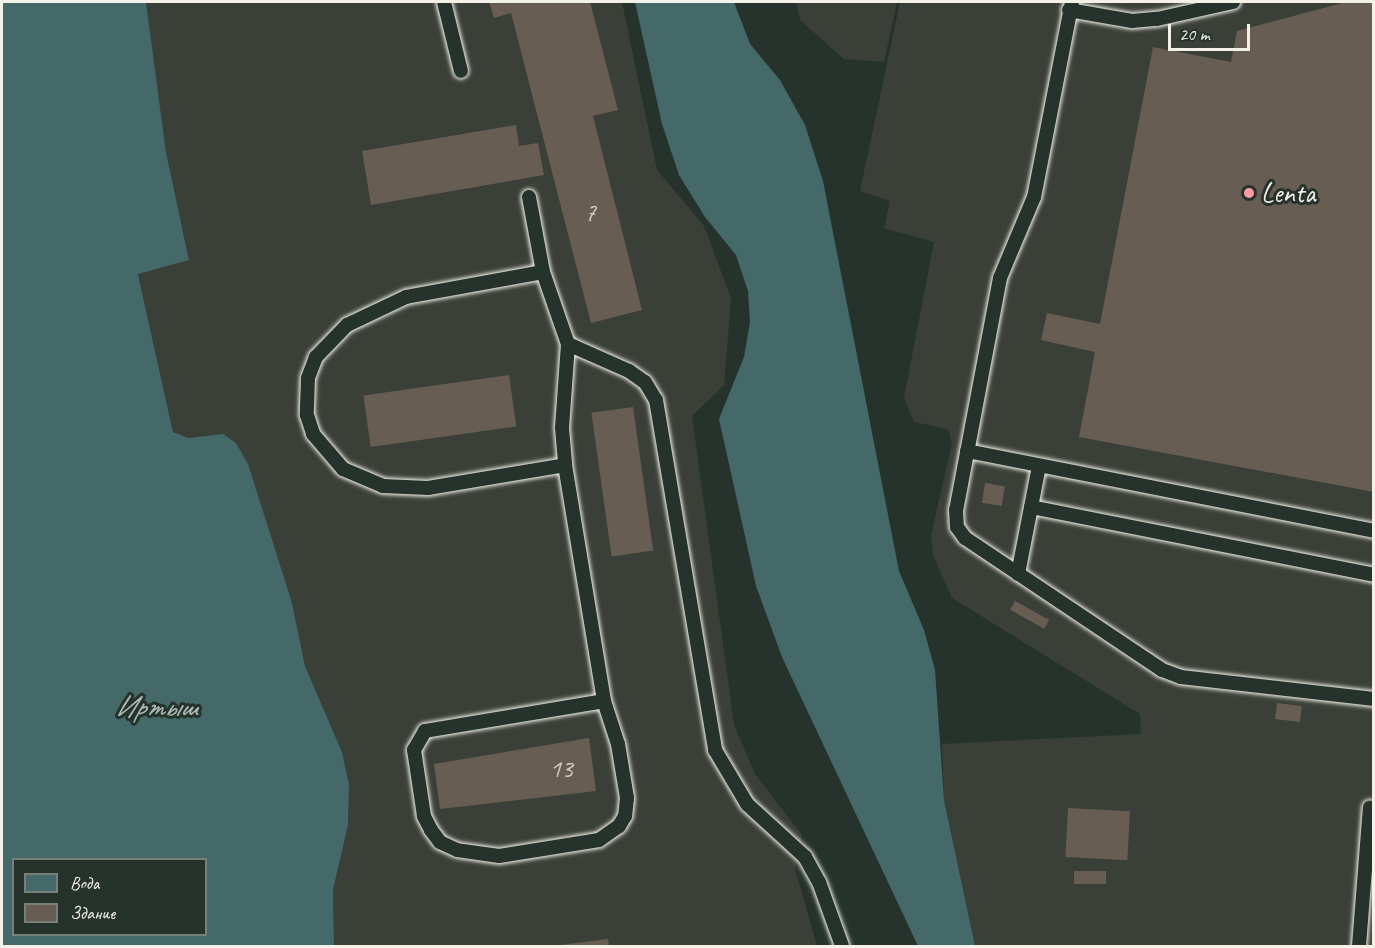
<!DOCTYPE html>
<meta charset="utf-8">
<style>
body{margin:0}
#map{position:relative;width:1375px;height:948px;overflow:hidden;background:#26332d;font-family:Caveat,sans-serif}
div>[style]{position:absolute}
.built>*{inset:0;background:#3a4038}
.water>*{inset:0;background:#446968}
.building>*{inset:0;background:#685d53;transform-origin:0 0}
.roads{filter:drop-shadow(0 0 2px #f4f1e8) drop-shadow(0 0 2px #f4f1e8)}
.lane>*{height:14px;margin:-7px;padding:0 7px;transform-origin:7px;border-radius:7px;background:#26332d}
.dots>*{width:16px;height:16px;translate:-50% -50%;box-sizing:border-box;border:3px solid #26332d;border-radius:50%}
span{translate:-50% -50%;white-space:nowrap;text-align:center;line-height:1.15;-webkit-text-stroke:6px #26332d;paint-order:stroke}
.number-label{font-size:26px;color:#d1ccc3}
.number-label span{-webkit-text-stroke-width:0}
.poi-label{font-size:28px;color:#f4f1e8}
.left{translate:0 -50%;text-align:left}
.water-label{font-size:30px;color:#aebbb5;font-style:italic}
.frame{position:absolute;inset:0;border:3px solid #f4f1e8;pointer-events:none}
.legend{position:absolute;left:12px;top:858px;width:195px;height:78px;box-sizing:border-box;background:#26332d;border:2px solid #787f78;margin:0;padding:8px 10px;list-style:none;font-size:18px;color:#f4f1e8}
.legend li{display:flex;align-items:center;gap:12px;height:30px}
.legend b{width:30px;border:2px solid #787f78}
.scale{position:absolute;left:1168px;top:24px;width:82px;height:27px;box-sizing:border-box;border:3px solid #f4f1e8;border-top:0;padding-left:8px;font-size:18px;line-height:21px;white-space:nowrap;color:#f4f1e8;-webkit-text-stroke:4px #26332d;paint-order:stroke}
</style>
<div id="map">
<div class="built">
<div style="clip-path:polygon(146px 2px,622px 2px,657px 170px,704px 226px,731px 298px,724px 385px,692px 416px,734px 725px,755px 774px,802px 835px,795px 869px,817px 946px,334px 946px,333px 890px,348px 825px,349px 784px,342px 752px,305px 666px,292px 603px,280px 569px,223px 434px,188px 438px,173px 432px,138px 273px,189px 259px,166px 152px)"></div>
<div style="clip-path:polygon(796px 2px,897px 2px,884px 62px,844px 59px,800px 20px)"></div>
<div style="clip-path:polygon(900px 2px,1373px 2px,1373px 946px,975px 946px,944px 800px,942px 744px,1141px 734px,1140px 714px,952px 598px,933px 555px,931px 536px,952px 443px,948px 429px,914px 422px,904px 398px,934px 242px,884px 228px,890px 201px,860px 191px)"></div>
</div>
<div class="water">
<div style="clip-path:polygon(evenodd,2px 2px,146px 2px,166px 152px,189px 260px,138px 274px,173px 432px,188px 438px,223px 434px,236px 443px,248px 464px,292px 603px,305px 666px,342px 752px,349px 784px,348px 825px,333px 890px,334px 946px,2px 946px,2px 2px,14px 860px,206px 860px,206px 934px,14px 934px,14px 860px)"></div>
<div style="clip-path:polygon(635px 2px,734px 2px,750px 44px,780px 80px,805px 125px,823px 181px,899px 571px,924px 630px,935px 670px,944px 800px,975px 946px,918px 946px,782px 657px,756px 586px,719px 419px,744px 357px,750px 322px,748px 291px,736px 255px,705px 217px,679px 175px,662px 124px)"></div>
</div>
<div class="building">
<div style="clip-path:polygon(489px 2px,590px 2px,618px 110px,593px 116px,642px 310px,591px 323px,511px 13px,494px 18px)"></div>
<div style="clip-path:polygon(1346px 2px,1374px 2px,1374px 492px,1079px 437px,1095px 352px,1041px 340px,1047px 313px,1100px 324px,1153px 47px,1231px 62px,1237px 31px)"></div>
<div style="clip-path:polygon(516px 125px,519px 146px,538px 143px,544px 175px,371px 205px,362px 151px)"></div>
<div style="left:509px;top:375px;width:52px;height:147px;rotate:82deg"></div>
<div style="left:633px;top:407px;width:145px;height:42px;rotate:82deg"></div>
<div style="left:985px;top:483px;width:20px;height:20px;rotate:9deg"></div>
<div style="left:1015px;top:601px;width:39px;height:10px;rotate:29deg"></div>
<div style="left:1277px;top:703px;width:25px;height:16px;rotate:7deg"></div>
<div style="clip-path:polygon(589px 738px,596px 791px,440px 809px,434px 764px)"></div>
<div style="left:1068px;top:808px;width:62px;height:49px;rotate:3deg"></div>
<div style="left:1074px;top:871px;width:32px;height:13px"></div>
<div style="clip-path:polygon(608px 939px,609px 946px,560px 946px,560px 945px)"></div>
</div>
<div class="roads">
<div class="lane">
<div style="left:444px;top:2px;width:71px;rotate:76.2deg"></div>
<div style="left:1072px;top:2px;width:199px;rotate:101deg"></div>
<div style="left:1034px;top:197px;width:88px;rotate:112.8deg"></div>
<div style="left:1000px;top:278px;width:236px;rotate:100.7deg"></div>
<div style="left:956px;top:510px;width:17px;rotate:87deg"></div>
<div style="left:957px;top:527px;width:14px;rotate:54deg"></div>
<div style="left:965px;top:538px;width:237px;rotate:33.8deg"></div>
<div style="left:1162px;top:670px;width:20px;rotate:20deg"></div>
<div style="left:1181px;top:677px;width:194px;rotate:6.5deg"></div>
<div style="left:1069px;top:10px;width:64px;rotate:9.9deg"></div>
<div style="left:1132px;top:21px;width:25px;rotate:-5deg"></div>
<div style="left:1157px;top:19px;width:78px;rotate:-12.6deg"></div>
<div style="left:529px;top:197px;width:76px;rotate:79.4deg"></div>
<div style="left:543px;top:272px;width:76px;rotate:70.9deg"></div>
<div style="left:568px;top:344px;width:67px;rotate:23.9deg"></div>
<div style="left:629px;top:371px;width:19px;rotate:35deg"></div>
<div style="left:645px;top:382px;width:21px;rotate:59deg"></div>
<div style="left:656px;top:400px;width:355px;rotate:80.4deg"></div>
<div style="left:715px;top:750px;width:63px;rotate:59.3deg"></div>
<div style="left:747px;top:804px;width:79px;rotate:42.4deg"></div>
<div style="left:805px;top:857px;width:29px;rotate:61deg"></div>
<div style="left:819px;top:882px;width:68px;rotate:70.2deg"></div>
<div style="left:543px;top:272px;width:139px;rotate:169.7deg"></div>
<div style="left:406px;top:297px;width:65px;rotate:154.6deg"></div>
<div style="left:347px;top:325px;width:45px;rotate:134.1deg"></div>
<div style="left:316px;top:357px;width:22px;rotate:111deg"></div>
<div style="left:308px;top:378px;width:37px;rotate:92deg"></div>
<div style="left:307px;top:415px;width:20px;rotate:72deg"></div>
<div style="left:313px;top:434px;width:46px;rotate:49.4deg"></div>
<div style="left:343px;top:469px;width:43px;rotate:23deg"></div>
<div style="left:383px;top:486px;width:45px;rotate:2.5deg"></div>
<div style="left:428px;top:488px;width:139px;rotate:-9.5deg"></div>
<div style="left:568px;top:344px;width:84px;rotate:94.1deg"></div>
<div style="left:562px;top:428px;width:37px;rotate:85deg"></div>
<div style="left:565px;top:465px;width:239px;rotate:80.6deg"></div>
<div style="left:604px;top:701px;width:45px;rotate:72deg"></div>
<div style="left:618px;top:744px;width:55px;rotate:80.5deg"></div>
<div style="left:627px;top:798px;width:18px;rotate:96deg"></div>
<div style="left:625px;top:816px;width:12px;rotate:121deg"></div>
<div style="left:619px;top:826px;width:24px;rotate:145deg"></div>
<div style="left:599px;top:840px;width:101px;rotate:170.9deg"></div>
<div style="left:499px;top:856px;width:42px;rotate:-171.9deg"></div>
<div style="left:457px;top:850px;width:19px;rotate:-155deg"></div>
<div style="left:440px;top:842px;width:15px;rotate:-127deg"></div>
<div style="left:431px;top:830px;width:16px;rotate:-117deg"></div>
<div style="left:424px;top:816px;width:67px;rotate:-98.6deg"></div>
<div style="left:414px;top:750px;width:22px;rotate:-60deg"></div>
<div style="left:425px;top:731px;width:181px;rotate:-9.5deg"></div>
<div style="left:967px;top:451px;width:415px;rotate:11.1deg"></div>
<div style="left:1031px;top:507px;width:350px;rotate:11.2deg"></div>
<div style="left:1018px;top:574px;width:110px;rotate:-79deg"></div>
<div style="left:1359px;top:946px;width:139px;rotate:-85.5deg"></div>
</div>
</div>
<div class="dots">
<div style="left:1249px;top:193px;background:#ff9aa2"></div>
</div>
<div class="number-label">
<span style="left:590px;top:213px">7</span>
<span style="left:561px;top:769px">13</span>
</div>
<div class="poi-label">
<span class="left" style="left:1261px;top:193px">Lenta</span>
</div>
<div class="water-label">
<span style="left:156px;top:706px">Иртыш</span>
</div>
<div class="frame"></div>
<ul class="legend">
<li><b style="height:16px;background:#446968"></b>Вода</li>
<li><b style="height:16px;background:#685d53"></b>Здание</li>
</ul>
<div class="scale">20 m</div>
</div>
